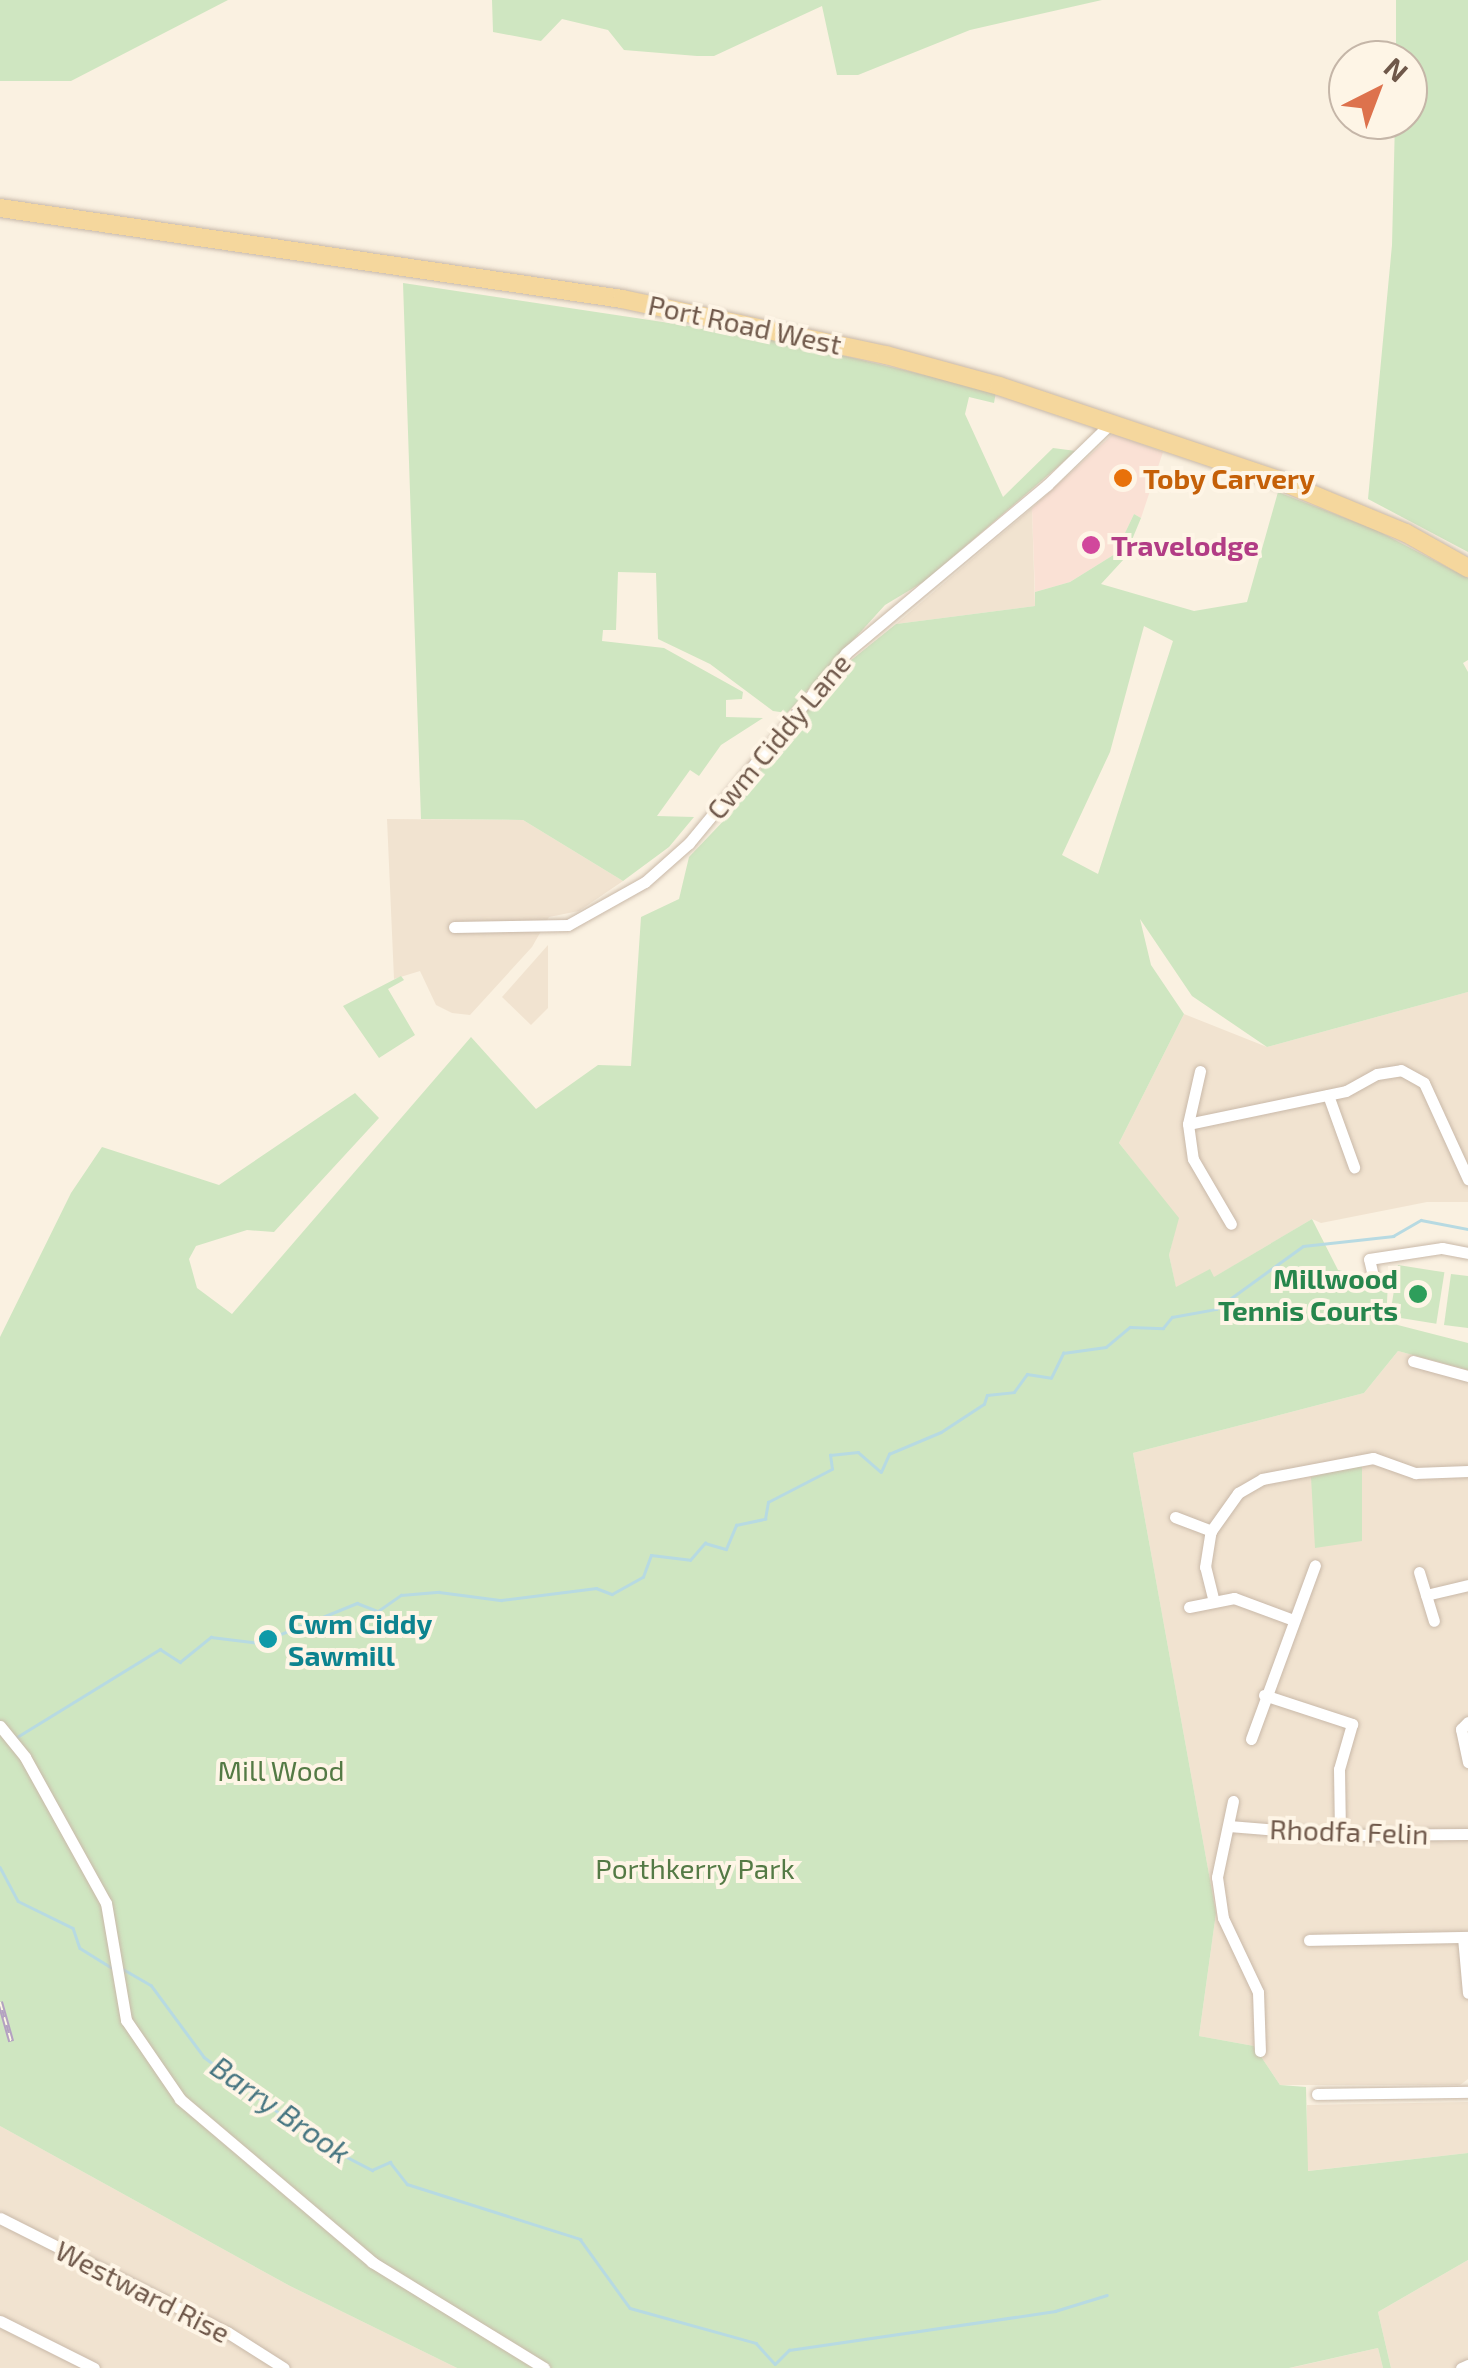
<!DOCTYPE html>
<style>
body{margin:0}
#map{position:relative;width:1468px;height:2368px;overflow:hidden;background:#faf1e1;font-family:"Exo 2",sans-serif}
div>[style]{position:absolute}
.residential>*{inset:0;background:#f1e3d0}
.commercial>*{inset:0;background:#fae1d5}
.green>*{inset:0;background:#cfe6c1;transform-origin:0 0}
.stream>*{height:2.5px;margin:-1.25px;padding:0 1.25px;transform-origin:1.25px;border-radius:1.25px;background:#b7dae2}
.roads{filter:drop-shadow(0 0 2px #c9b9a9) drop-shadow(0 0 2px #c9b9a9)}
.minor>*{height:11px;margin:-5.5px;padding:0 5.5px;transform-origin:5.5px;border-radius:5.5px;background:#fff}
.primary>*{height:18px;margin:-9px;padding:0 9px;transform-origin:9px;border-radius:9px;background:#f5d79d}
.rail>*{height:6px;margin-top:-3px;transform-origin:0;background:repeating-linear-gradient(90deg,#fef5e6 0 8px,#b4a1c2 0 16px);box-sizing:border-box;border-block:2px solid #b4a1c2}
.dots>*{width:28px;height:28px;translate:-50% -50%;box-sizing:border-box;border:5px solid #fef5e6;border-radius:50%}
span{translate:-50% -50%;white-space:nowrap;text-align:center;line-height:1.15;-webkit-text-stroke:8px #fef5e6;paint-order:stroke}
.street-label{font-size:28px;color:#6f584a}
.food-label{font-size:28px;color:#c56008;font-weight:700}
.left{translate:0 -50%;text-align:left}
.hotel-label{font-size:28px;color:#b23c85;font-weight:700}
.leisure-label{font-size:28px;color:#27864d;font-weight:700}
.right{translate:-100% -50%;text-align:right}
.culture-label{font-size:28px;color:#0d838f;font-weight:700}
.park-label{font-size:28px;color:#547a45}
.water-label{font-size:30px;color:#467581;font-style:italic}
.north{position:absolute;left:1328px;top:40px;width:100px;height:100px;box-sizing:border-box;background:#fef5e6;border:2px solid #c5b6a8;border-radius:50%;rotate:42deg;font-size:28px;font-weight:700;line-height:40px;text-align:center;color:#6f584a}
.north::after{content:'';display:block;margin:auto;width:35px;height:45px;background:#dd724d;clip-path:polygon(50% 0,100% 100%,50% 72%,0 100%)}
</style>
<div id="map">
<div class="residential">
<div style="clip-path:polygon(1032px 508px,1035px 606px,896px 624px)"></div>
<div style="clip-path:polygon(387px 819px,523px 820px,623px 881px,579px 911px,549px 917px,532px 947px,470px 1015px,452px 1013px,436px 1005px,420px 971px,394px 979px)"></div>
<div style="clip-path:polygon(548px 945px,548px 1008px,531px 1025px,502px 997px)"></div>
<div style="clip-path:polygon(1468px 992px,1468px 1202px,1427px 1202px,1321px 1223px,1312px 1219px,1213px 1278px,1209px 1270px,1176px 1288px,1169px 1255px,1178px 1218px,1119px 1143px,1184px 1014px,1267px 1047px)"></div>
<div style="clip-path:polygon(1398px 1351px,1468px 1370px,1468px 2079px,1460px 2085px,1280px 2085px,1254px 2046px,1199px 2036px,1216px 1913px,1133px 1453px,1364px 1393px)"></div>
<div style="clip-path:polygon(1468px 2102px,1468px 2153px,1307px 2171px,1307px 2105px)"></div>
<div style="clip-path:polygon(0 2126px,290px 2286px,457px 2368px,0 2368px)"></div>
<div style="clip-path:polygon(1468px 2260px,1468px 2368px,1391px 2368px,1378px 2312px)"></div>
<div style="clip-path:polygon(1378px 2348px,1383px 2368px,1290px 2368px)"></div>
</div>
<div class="commercial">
<div style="clip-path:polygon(1113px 434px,1163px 452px,1141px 518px,1134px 514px,1115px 554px,1070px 582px,1035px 592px,1032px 508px)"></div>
</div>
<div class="green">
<div style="clip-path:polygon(0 0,228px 0,71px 81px,0 81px)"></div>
<div style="clip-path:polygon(492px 0,1102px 0,970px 30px,858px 75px,837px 75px,822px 6px,714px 56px,697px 56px,624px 50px,608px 30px,562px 19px,541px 41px,493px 32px)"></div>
<div style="clip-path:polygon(1396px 0,1468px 0,1468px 552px,1368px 499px,1392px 245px,1395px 120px,1408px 120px,1408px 60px,1396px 60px)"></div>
<div style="clip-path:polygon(403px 283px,769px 338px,996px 392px,994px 403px,969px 397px,965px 414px,1003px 497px,1053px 448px,1076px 451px,925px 581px,885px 605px,787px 713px,773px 711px,710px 664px,658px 639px,656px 573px,618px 572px,616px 630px,603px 630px,602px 641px,664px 648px,743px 692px,742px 699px,726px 700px,726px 717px,763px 718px,721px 745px,699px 776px,690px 770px,657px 816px,694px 817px,669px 847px,623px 881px,523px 820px,421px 819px)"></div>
<div style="clip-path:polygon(evenodd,1278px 492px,1376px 530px,1468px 578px,1468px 660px,1463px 663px,1468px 672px,1468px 992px,1267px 1047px,1192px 996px,1140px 919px,1151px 965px,1184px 1014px,1119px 1143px,1179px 1218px,1169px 1255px,1176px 1287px,1210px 1269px,1214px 1277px,1312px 1219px,1338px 1270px,1388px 1282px,1386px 1322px,1468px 1343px,1468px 1370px,1398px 1351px,1364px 1393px,1133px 1453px,1216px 1913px,1199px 2036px,1254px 2046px,1280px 2085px,1306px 2087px,1308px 2171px,1468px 2153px,1468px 2260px,1378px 2312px,1391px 2368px,1383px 2368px,1378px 2348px,1289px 2368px,457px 2368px,290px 2286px,0 2126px,0 1337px,71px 1193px,102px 1147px,219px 1185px,355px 1093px,379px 1118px,274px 1232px,247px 1230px,196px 1246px,189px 1259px,197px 1288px,232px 1314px,471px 1037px,536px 1109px,598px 1065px,631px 1066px,641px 917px,679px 899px,689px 857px,731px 813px,793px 722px,839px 670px,896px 624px,1035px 606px,1035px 592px,1070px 582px,1115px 554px,1134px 514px,1141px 518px,1124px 559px,1101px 584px,1194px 611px,1247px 602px,1278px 492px,1144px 626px,1173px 641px,1098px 874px,1062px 855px,1110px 752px,1144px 626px)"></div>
<div style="clip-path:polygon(401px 976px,404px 980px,388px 989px,415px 1035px,379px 1058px,343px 1006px)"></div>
<div style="left:1398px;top:1265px;width:47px;height:52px;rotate:9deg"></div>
<div style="clip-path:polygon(1451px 1274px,1468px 1276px,1468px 1328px,1444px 1325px)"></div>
<div style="clip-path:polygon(1362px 1464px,1362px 1541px,1315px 1548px,1311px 1477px)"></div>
</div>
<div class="stream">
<div style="left:17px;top:1737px;width:168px;rotate:-31.6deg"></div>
<div style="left:160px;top:1649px;width:24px;rotate:33deg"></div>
<div style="left:180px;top:1662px;width:40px;rotate:-39deg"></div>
<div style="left:211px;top:1637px;width:48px;rotate:7.1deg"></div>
<div style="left:259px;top:1643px;width:106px;rotate:-22.2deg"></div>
<div style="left:357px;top:1603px;width:22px;rotate:21deg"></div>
<div style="left:378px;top:1611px;width:28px;rotate:-35deg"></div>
<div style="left:401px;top:1595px;width:38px;rotate:-5deg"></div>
<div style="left:439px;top:1592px;width:63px;rotate:7.4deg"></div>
<div style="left:501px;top:1600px;width:96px;rotate:-7.2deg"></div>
<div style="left:596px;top:1588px;width:17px;rotate:21deg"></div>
<div style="left:612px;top:1594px;width:35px;rotate:-29deg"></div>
<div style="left:643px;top:1577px;width:23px;rotate:-70deg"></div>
<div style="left:651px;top:1555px;width:39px;rotate:7deg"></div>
<div style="left:690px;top:1560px;width:23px;rotate:-49deg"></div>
<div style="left:705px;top:1543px;width:22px;rotate:16deg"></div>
<div style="left:726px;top:1549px;width:26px;rotate:-67deg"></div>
<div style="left:736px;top:1525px;width:30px;rotate:-12deg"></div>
<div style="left:765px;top:1519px;width:17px;rotate:-80deg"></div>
<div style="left:768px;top:1502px;width:72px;rotate:-27.3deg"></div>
<div style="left:832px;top:1469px;width:14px;rotate:-98deg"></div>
<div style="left:830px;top:1455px;width:28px;rotate:-6deg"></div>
<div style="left:858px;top:1452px;width:30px;rotate:41deg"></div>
<div style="left:881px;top:1472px;width:20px;rotate:-66deg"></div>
<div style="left:889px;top:1454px;width:56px;rotate:-22.9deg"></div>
<div style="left:941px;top:1432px;width:51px;rotate:-33.1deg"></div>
<div style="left:984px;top:1404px;width:9px;rotate:-72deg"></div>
<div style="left:987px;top:1395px;width:27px;rotate:-6deg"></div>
<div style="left:1014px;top:1392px;width:22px;rotate:-54deg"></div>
<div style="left:1027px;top:1374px;width:24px;rotate:9deg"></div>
<div style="left:1051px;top:1378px;width:28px;rotate:-64deg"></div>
<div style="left:1063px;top:1353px;width:43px;rotate:-7.9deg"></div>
<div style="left:1106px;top:1347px;width:31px;rotate:-40deg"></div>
<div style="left:1130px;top:1327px;width:33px;rotate:2deg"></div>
<div style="left:1163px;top:1328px;width:14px;rotate:-51deg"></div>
<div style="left:1172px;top:1317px;width:45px;rotate:-10.3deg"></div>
<div style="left:1216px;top:1309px;width:107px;rotate:-35.9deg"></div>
<div style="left:1303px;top:1246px;width:91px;rotate:-6.3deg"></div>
<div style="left:1393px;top:1236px;width:32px;rotate:-30deg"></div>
<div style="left:1421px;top:1220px;width:48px;rotate:10.8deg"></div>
<div style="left:0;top:1867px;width:38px;rotate:62deg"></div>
<div style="left:18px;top:1901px;width:61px;rotate:26.1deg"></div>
<div style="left:73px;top:1928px;width:21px;rotate:71deg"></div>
<div style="left:80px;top:1948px;width:36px;rotate:32deg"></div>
<div style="left:123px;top:1969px;width:32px;rotate:30deg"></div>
<div style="left:151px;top:1985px;width:89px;rotate:53.6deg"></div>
<div style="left:204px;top:2057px;width:144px;rotate:36.6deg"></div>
<div style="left:320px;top:2143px;width:59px;rotate:27.4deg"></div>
<div style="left:372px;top:2170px;width:20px;rotate:-24deg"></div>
<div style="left:390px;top:2162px;width:28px;rotate:52deg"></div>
<div style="left:407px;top:2184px;width:182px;rotate:17.6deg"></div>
<div style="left:580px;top:2239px;width:85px;rotate:54.1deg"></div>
<div style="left:630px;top:2308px;width:131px;rotate:15.5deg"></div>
<div style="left:756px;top:2343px;width:28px;rotate:48deg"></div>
<div style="left:775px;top:2364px;width:20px;rotate:-45deg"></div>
<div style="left:789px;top:2350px;width:269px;rotate:-8.3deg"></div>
<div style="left:1055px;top:2311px;width:54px;rotate:-17.1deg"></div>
</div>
<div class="roads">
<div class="minor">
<div style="left:454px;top:927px;width:114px;rotate:-1deg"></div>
<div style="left:568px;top:925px;width:88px;rotate:-29.2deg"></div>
<div style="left:645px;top:882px;width:59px;rotate:-41.6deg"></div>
<div style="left:689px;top:843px;width:246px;rotate:-50.4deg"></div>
<div style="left:846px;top:653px;width:262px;rotate:-39.9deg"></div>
<div style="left:1047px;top:485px;width:91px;rotate:-44.1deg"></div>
<div style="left:1200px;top:1071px;width:54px;rotate:102.8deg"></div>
<div style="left:1188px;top:1124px;width:35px;rotate:82deg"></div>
<div style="left:1193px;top:1159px;width:75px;rotate:59.7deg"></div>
<div style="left:1328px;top:1095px;width:77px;rotate:70.1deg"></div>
<div style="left:1188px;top:1124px;width:161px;rotate:-11.8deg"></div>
<div style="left:1346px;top:1091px;width:35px;rotate:-29deg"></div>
<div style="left:1377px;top:1074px;width:24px;rotate:-9deg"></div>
<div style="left:1401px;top:1070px;width:26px;rotate:29deg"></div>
<div style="left:1424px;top:1083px;width:106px;rotate:65.4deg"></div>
<div style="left:1373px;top:1276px;width:17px;rotate:-103deg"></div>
<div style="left:1369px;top:1259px;width:74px;rotate:-8.6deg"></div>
<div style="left:1442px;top:1248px;width:26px;rotate:11deg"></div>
<div style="left:1413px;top:1361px;width:57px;rotate:15.3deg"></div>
<div style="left:1175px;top:1517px;width:39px;rotate:21deg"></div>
<div style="left:1419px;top:1572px;width:51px;rotate:73deg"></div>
<div style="left:1426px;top:1595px;width:43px;rotate:-13.4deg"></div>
<div style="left:1213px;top:1598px;width:32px;rotate:-104deg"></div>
<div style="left:1205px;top:1567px;width:36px;rotate:-81deg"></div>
<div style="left:1211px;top:1531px;width:47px;rotate:-54.6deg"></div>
<div style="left:1238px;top:1493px;width:28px;rotate:-30deg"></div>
<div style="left:1262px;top:1479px;width:113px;rotate:-10.7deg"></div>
<div style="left:1373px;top:1458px;width:45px;rotate:19.7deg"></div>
<div style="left:1415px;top:1473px;width:53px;rotate:-2.2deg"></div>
<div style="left:1189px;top:1607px;width:46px;rotate:-11.3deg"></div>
<div style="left:1234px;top:1598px;width:63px;rotate:20.4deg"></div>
<div style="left:1264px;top:1695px;width:93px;rotate:18.2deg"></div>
<div style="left:1352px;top:1724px;width:47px;rotate:106.1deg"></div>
<div style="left:1339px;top:1769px;width:66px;rotate:89.1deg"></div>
<div style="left:1468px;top:1722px;width:10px;rotate:135deg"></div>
<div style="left:1461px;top:1729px;width:34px;rotate:78deg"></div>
<div style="left:0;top:1726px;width:40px;rotate:51deg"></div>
<div style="left:25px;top:1757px;width:167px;rotate:61deg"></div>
<div style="left:106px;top:1903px;width:119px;rotate:80.3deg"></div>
<div style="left:126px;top:2020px;width:96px;rotate:55.6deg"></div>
<div style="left:180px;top:2099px;width:252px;rotate:40.3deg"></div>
<div style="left:372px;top:2262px;width:202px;rotate:31.6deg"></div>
<div style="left:1251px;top:1739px;width:185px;rotate:-69.8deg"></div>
<div style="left:1233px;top:1801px;width:78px;rotate:101.9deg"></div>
<div style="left:1217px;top:1877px;width:41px;rotate:81.7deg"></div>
<div style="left:1223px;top:1918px;width:82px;rotate:64.7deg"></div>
<div style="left:1258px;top:1992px;width:59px;rotate:88.1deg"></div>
<div style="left:1229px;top:1826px;width:111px;rotate:4.6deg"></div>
<div style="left:1340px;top:1835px;width:128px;rotate:-0.4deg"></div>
<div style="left:1463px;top:1937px;width:56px;rotate:84.9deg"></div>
<div style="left:1309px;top:1940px;width:159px;rotate:-1.1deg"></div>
<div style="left:1317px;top:2094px;width:151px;rotate:-0.8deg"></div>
<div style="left:0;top:2218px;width:254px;rotate:26.7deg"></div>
<div style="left:227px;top:2332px;width:67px;rotate:32.3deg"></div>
<div style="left:0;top:2321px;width:105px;rotate:26.6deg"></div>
<div style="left:1461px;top:2368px;width:8px;rotate:-23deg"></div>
</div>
<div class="primary">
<div style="left:0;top:208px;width:629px;rotate:8.32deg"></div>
<div style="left:622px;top:299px;width:270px;rotate:12deg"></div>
<div style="left:886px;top:355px;width:117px;rotate:15.3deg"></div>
<div style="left:999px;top:386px;width:294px;rotate:18.6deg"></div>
<div style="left:1278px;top:480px;width:139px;rotate:22.5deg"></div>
<div style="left:1406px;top:533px;width:71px;rotate:29.4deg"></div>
</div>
</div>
<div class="rail">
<div style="left:0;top:2002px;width:41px;rotate:74.2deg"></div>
</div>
<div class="dots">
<div style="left:1123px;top:478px;background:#e8710a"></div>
<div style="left:1091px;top:545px;background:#d1479c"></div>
<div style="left:1418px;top:1294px;background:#2e9e5b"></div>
<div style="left:268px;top:1639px;background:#0f9aa8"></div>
</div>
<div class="street-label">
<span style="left:745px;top:324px;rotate:12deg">Port Road West</span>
<span style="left:778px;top:736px;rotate:-50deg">Cwm Ciddy Lane</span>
<span style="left:1349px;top:1831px;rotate:2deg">Rhodfa Felin</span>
<span style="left:143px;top:2291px;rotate:27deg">Westward Rise</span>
</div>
<div class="food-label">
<span class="left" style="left:1143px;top:478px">Toby Carvery</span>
</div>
<div class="hotel-label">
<span class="left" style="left:1111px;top:545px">Travelodge</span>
</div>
<div class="leisure-label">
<span class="right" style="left:1398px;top:1294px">Millwood<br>Tennis Courts</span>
</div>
<div class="culture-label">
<span class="left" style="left:288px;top:1639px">Cwm Ciddy<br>Sawmill</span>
</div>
<div class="park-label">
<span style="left:281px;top:1770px">Mill Wood</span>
<span style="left:695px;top:1868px">Porthkerry Park</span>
</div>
<div class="water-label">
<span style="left:281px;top:2109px;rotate:35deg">Barry Brook</span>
</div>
<div class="north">N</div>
</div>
